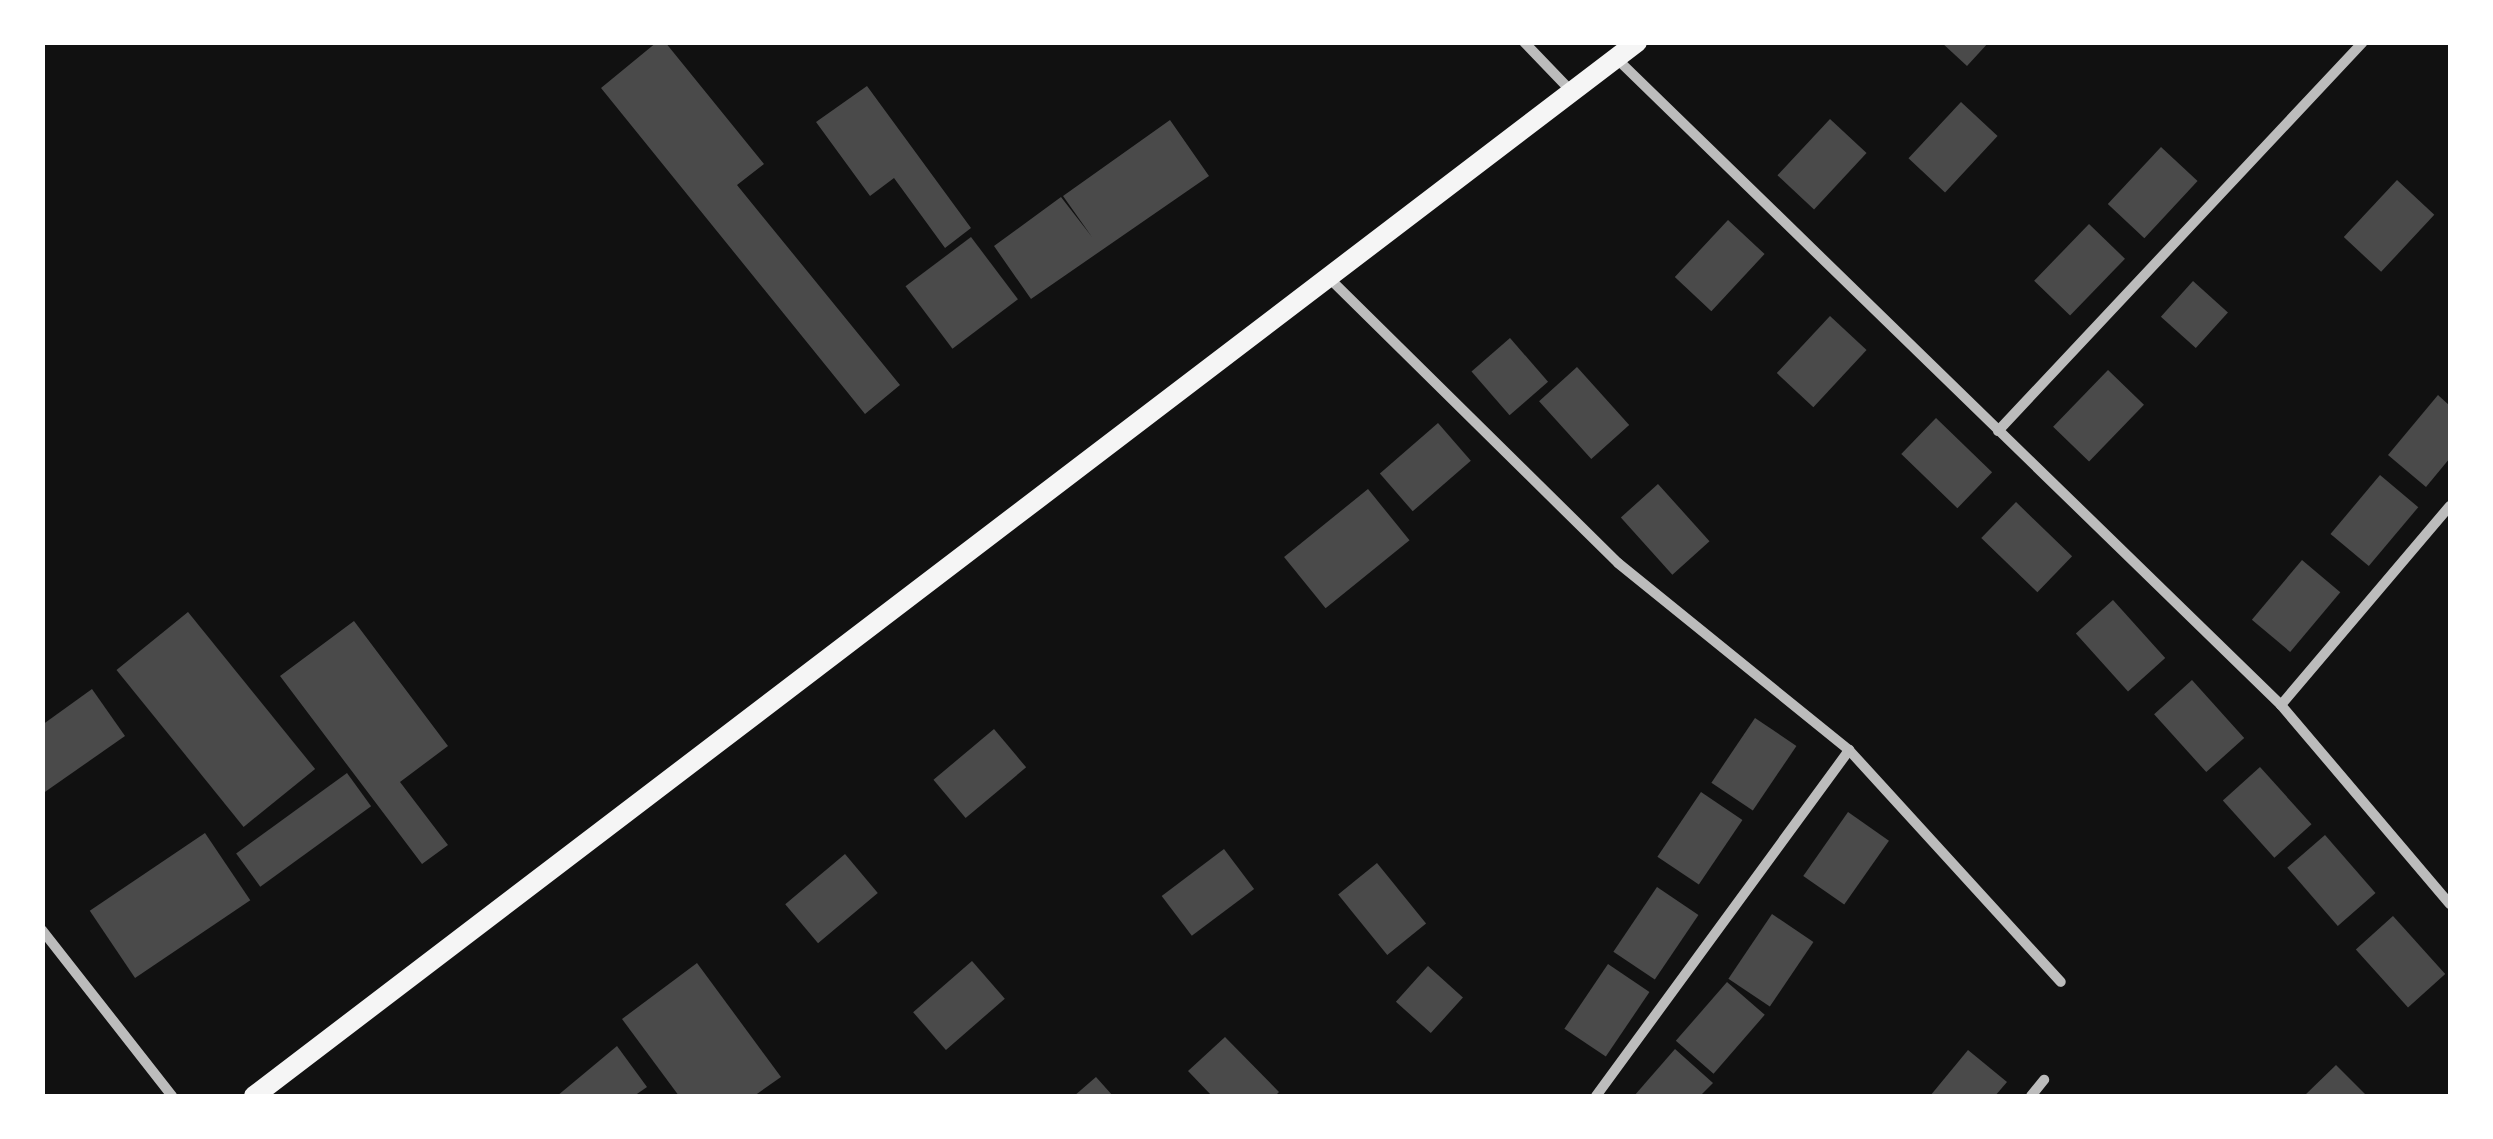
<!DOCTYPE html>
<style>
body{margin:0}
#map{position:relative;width:2493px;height:1139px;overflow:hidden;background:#111;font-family:Bitter,serif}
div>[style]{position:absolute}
.building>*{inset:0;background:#4a4a4a;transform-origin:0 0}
.minor>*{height:10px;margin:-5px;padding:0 5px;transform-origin:5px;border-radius:5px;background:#bcbcbc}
.secondary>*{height:20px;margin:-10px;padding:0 10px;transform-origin:10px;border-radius:10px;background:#f5f5f5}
span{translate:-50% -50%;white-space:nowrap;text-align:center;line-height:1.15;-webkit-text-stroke:8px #fff;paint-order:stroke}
.frame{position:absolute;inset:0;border:45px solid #fff;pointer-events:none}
</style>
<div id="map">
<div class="building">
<div style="clip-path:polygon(657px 42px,665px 42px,764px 164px,737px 185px,900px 385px,865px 414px,601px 88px)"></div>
<div style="clip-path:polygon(1941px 42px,1989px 42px,1967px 66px)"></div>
<div style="clip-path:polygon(867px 86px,971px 228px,945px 248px,894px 178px,870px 196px,816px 122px)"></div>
<div style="left:1961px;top:102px;width:50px;height:77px;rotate:43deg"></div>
<div style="left:1830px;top:119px;width:50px;height:77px;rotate:43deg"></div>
<div style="clip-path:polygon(1170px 120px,1209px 176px,1031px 299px,994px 246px,1061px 197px,1092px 237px,1063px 196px)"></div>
<div style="left:2161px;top:147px;width:50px;height:78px;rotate:43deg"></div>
<div style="left:2397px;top:180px;width:51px;height:78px;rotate:43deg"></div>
<div style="left:1728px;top:220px;width:50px;height:78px;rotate:43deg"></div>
<div style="left:2089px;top:224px;width:50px;height:79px;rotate:44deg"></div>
<div style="left:971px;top:237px;width:78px;height:82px;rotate:53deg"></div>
<div style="left:2193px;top:281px;width:47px;height:48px;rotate:42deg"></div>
<div style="left:1830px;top:316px;width:50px;height:78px;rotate:43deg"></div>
<div style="left:1510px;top:338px;width:58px;height:51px;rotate:49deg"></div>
<div style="left:1577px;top:367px;width:78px;height:51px;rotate:48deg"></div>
<div style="left:2108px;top:370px;width:50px;height:79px;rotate:44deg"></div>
<div style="clip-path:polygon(2438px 395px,2450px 406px,2450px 458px,2426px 487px,2388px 455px)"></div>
<div style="left:1936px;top:418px;width:78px;height:50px;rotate:44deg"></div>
<div style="left:1438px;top:423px;width:50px;height:77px;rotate:49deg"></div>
<div style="left:2380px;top:475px;width:50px;height:77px;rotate:40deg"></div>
<div style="left:1658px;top:484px;width:77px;height:50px;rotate:48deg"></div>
<div style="left:1368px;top:489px;width:66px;height:108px;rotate:51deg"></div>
<div style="left:2016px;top:502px;width:78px;height:50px;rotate:44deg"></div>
<div style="left:2302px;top:560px;width:50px;height:78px;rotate:40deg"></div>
<div style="left:2113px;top:600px;width:78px;height:50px;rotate:48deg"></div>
<div style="left:188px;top:612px;width:202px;height:92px;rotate:51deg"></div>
<div style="clip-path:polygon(354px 621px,448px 746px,400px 782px,448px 845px,422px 864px,280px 676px)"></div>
<div style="left:2192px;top:680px;width:78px;height:51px;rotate:48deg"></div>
<div style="clip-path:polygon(92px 689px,125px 736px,42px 794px,42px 725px)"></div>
<div style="left:1755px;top:718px;width:50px;height:78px;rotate:34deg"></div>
<div style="left:994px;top:729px;width:50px;height:79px;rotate:50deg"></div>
<div style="left:2260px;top:767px;width:77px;height:50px;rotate:48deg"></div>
<div style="left:347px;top:773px;width:41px;height:137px;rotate:54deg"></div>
<div style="left:1701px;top:792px;width:50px;height:78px;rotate:34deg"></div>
<div style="left:1848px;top:812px;width:50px;height:78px;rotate:35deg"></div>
<div style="left:205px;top:833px;width:81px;height:139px;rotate:56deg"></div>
<div style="left:2325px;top:835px;width:77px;height:50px;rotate:49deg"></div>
<div style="left:1224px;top:849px;width:50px;height:78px;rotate:53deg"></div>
<div style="left:845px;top:854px;width:51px;height:78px;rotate:50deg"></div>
<div style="left:1377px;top:863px;width:78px;height:50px;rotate:51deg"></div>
<div style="left:1657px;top:887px;width:50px;height:78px;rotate:34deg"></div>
<div style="left:1772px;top:914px;width:50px;height:78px;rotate:34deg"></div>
<div style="left:2393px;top:916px;width:78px;height:50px;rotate:48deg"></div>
<div style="left:972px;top:961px;width:50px;height:78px;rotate:49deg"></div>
<div style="clip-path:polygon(697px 963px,781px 1077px,754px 1096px,679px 1096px,622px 1019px)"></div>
<div style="left:1608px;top:964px;width:50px;height:78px;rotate:34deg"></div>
<div style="left:1428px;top:966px;width:47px;height:48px;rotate:42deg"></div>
<div style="left:1727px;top:982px;width:50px;height:78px;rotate:41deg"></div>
<div style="clip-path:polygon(1225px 1037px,1279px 1092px,1275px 1096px,1212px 1096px,1188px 1071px)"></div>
<div style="clip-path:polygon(617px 1046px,647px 1087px,634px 1096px,557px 1096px)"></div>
<div style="clip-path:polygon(1675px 1049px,1713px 1083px,1700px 1096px,1634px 1096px)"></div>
<div style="clip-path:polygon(1968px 1050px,2007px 1082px,1995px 1096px,1930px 1096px)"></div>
<div style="clip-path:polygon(2336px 1065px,2367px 1096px,2304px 1096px)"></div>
<div style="clip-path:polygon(1096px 1077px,1113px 1096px,1074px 1096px)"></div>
</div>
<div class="minor">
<div style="left:1524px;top:42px;width:68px;rotate:46.2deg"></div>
<div style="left:1616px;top:58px;width:928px;rotate:44.21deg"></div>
<div style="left:2281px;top:705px;width:261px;rotate:49.7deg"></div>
<div style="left:1328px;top:277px;width:407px;rotate:44.6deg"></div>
<div style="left:1618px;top:563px;width:297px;rotate:39deg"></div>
<div style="left:1849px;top:750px;width:314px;rotate:47.6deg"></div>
<div style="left:1998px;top:431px;width:533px;rotate:-46.82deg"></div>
<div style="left:2281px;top:705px;width:261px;rotate:-49.7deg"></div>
<div style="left:42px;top:930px;width:211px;rotate:51.9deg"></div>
<div style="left:1596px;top:1096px;width:429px;rotate:-53.8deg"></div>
<div style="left:2031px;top:1096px;width:21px;rotate:-51deg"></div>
</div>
<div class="secondary">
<div style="left:254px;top:1096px;width:1739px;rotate:-37.31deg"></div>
</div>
<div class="frame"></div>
</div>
